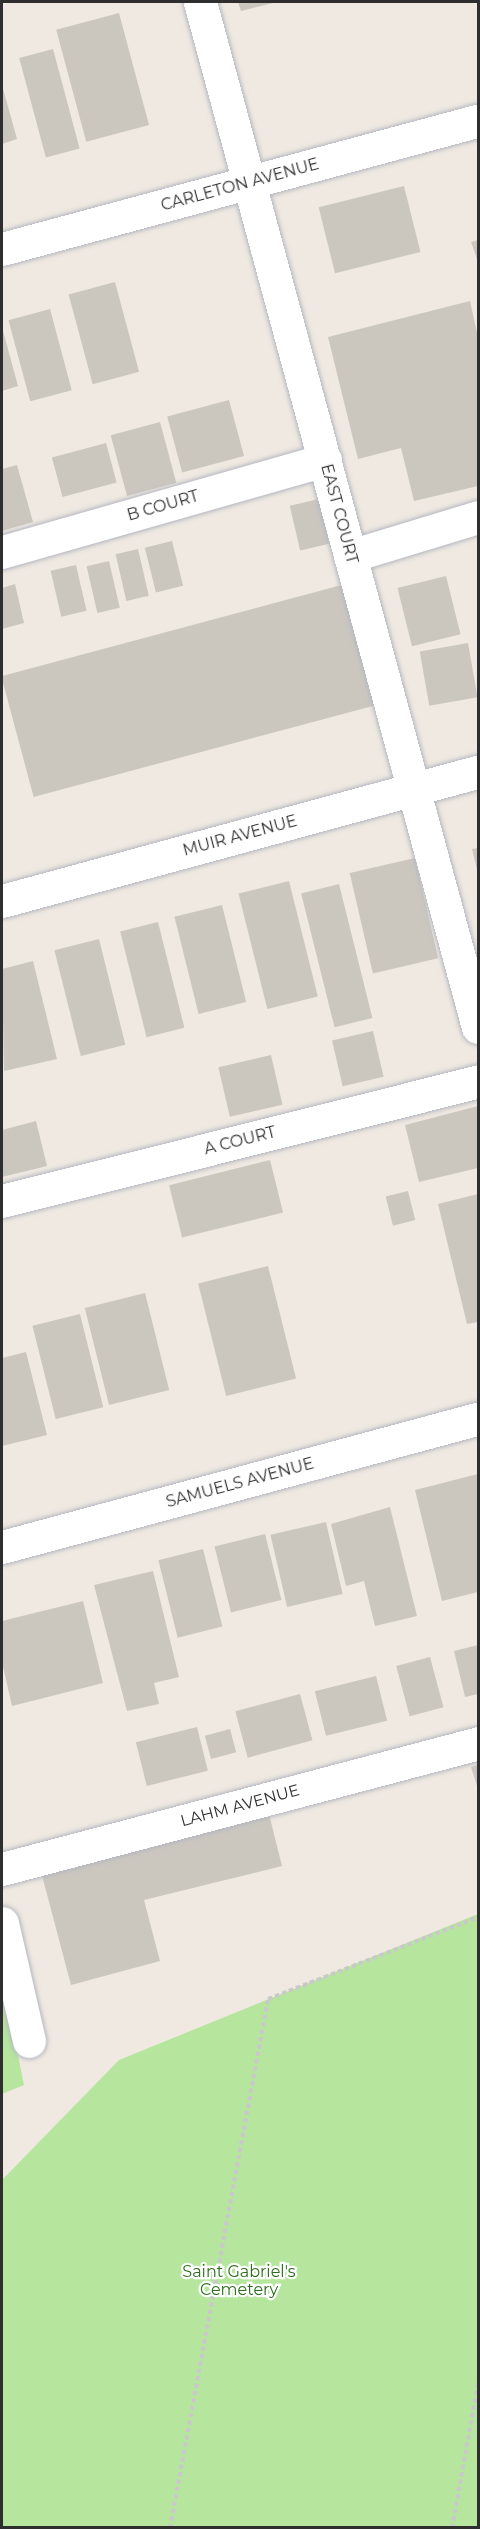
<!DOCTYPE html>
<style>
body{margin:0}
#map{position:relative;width:480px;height:2529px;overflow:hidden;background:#efe9e1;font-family:Montserrat,sans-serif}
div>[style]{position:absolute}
.green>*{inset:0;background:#b6e59e}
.building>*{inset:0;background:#cbc7bf;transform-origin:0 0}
.path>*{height:4px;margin-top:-2px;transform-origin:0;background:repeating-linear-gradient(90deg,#c9c9c9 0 4.5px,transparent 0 7.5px)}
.roads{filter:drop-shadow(0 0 2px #b4b7c1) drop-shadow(0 0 2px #b4b7c1)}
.minor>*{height:33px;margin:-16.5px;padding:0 16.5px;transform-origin:16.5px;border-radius:16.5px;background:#fff}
span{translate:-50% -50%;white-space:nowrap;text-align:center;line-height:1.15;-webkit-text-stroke:4.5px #fff;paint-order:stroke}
.street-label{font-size:16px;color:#2e2e2e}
.park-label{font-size:16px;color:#2c6e1b}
.frame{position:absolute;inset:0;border:3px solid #2e2e2e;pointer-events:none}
</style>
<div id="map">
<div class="green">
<div style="clip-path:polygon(478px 1914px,478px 2527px,2px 2527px,2px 2180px,119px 2060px)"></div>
<div style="clip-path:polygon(2px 1976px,24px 2085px,2px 2094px)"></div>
</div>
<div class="building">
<div style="clip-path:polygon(238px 2px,277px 2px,241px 11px)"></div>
<div style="left:119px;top:13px;width:116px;height:65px;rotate:75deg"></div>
<div style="left:53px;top:49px;width:103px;height:35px;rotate:75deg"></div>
<div style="clip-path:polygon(2px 85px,17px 139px,2px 144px)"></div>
<div style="left:404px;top:186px;width:68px;height:88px;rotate:76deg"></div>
<div style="clip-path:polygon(478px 240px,478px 262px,471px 242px)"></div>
<div style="left:115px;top:282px;width:93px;height:48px;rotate:75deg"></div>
<div style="clip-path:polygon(470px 301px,478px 337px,478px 486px,414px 501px,401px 448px,358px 459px,328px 337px)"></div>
<div style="left:50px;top:309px;width:84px;height:43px;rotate:75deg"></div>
<div style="clip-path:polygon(2px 327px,18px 386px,2px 391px)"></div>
<div style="left:229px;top:400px;width:58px;height:64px;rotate:75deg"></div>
<div style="left:160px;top:422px;width:63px;height:51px;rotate:75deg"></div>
<div style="left:106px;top:443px;width:41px;height:56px;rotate:75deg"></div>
<div style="clip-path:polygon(17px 465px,33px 522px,2px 531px,2px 469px)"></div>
<div style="left:319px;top:499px;width:46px;height:30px;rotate:77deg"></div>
<div style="left:172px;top:541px;width:46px;height:28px;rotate:76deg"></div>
<div style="left:138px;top:549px;width:48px;height:23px;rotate:77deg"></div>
<div style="left:109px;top:561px;width:48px;height:23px;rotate:77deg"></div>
<div style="left:76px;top:565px;width:47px;height:26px;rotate:77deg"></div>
<div style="left:446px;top:576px;width:60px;height:50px;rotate:76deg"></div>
<div style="left:349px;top:583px;width:125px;height:360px;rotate:75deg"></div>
<div style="clip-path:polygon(15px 584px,24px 623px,2px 629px,2px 588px)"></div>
<div style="left:468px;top:643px;width:55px;height:49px;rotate:80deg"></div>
<div style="clip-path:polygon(478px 848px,478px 874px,472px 849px)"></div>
<div style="left:415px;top:858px;width:103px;height:67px;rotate:77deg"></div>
<div style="left:289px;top:881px;width:119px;height:52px;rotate:76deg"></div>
<div style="left:339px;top:884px;width:138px;height:39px;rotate:76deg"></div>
<div style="left:222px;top:905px;width:100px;height:49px;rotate:76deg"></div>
<div style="left:158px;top:922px;width:109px;height:39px;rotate:76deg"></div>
<div style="left:99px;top:939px;width:109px;height:46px;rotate:76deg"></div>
<div style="clip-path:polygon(33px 961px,57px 1059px,4px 1071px,2px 969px)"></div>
<div style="left:373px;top:1031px;width:47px;height:42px;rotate:77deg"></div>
<div style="left:271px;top:1055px;width:51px;height:54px;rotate:77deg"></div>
<div style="clip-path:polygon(478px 1106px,478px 1168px,419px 1182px,405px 1125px)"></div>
<div style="clip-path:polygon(36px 1121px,47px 1166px,2px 1177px,2px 1130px)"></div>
<div style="left:270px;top:1160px;width:54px;height:104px;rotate:76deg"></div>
<div style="left:408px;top:1191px;width:30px;height:23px;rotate:76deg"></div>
<div style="clip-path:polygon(478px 1194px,478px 1322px,467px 1324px,438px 1204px)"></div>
<div style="left:268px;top:1266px;width:116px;height:72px;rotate:76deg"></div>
<div style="left:145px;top:1293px;width:100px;height:62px;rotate:76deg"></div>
<div style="left:80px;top:1314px;width:96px;height:49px;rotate:76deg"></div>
<div style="clip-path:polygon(26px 1352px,47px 1435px,2px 1446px,2px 1358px)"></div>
<div style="clip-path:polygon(478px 1474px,478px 1592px,442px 1601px,415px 1490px)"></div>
<div style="clip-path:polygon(390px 1507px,417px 1616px,375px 1626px,364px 1581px,346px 1586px,331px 1524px)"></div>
<div style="left:326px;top:1522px;width:74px;height:57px;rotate:77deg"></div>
<div style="left:265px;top:1534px;width:68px;height:52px;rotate:76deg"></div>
<div style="left:203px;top:1549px;width:80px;height:46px;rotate:76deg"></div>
<div style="clip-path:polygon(153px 1571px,179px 1677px,154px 1683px,159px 1704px,127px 1711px,94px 1585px)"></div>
<div style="clip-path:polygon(83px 1601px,103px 1683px,12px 1706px,2px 1662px,2px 1621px)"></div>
<div style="clip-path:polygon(478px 1645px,478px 1694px,465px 1697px,454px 1651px)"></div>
<div style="left:430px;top:1657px;width:52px;height:35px;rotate:75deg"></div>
<div style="left:376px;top:1676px;width:46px;height:63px;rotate:76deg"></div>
<div style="left:300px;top:1694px;width:48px;height:67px;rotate:75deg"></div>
<div style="left:197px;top:1727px;width:45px;height:63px;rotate:76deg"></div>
<div style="left:230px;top:1729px;width:24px;height:26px;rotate:75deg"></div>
<div style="clip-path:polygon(478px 1765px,478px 1789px,471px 1767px)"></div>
<div style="clip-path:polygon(268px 1810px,282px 1866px,144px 1900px,160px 1961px,71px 1985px,40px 1868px)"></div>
</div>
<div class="path">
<div style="left:170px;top:2528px;width:538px;rotate:-79.5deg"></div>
<div style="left:268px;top:1999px;width:225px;rotate:-21.3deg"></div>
<div style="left:452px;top:2528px;width:147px;rotate:-79.8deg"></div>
</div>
<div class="roads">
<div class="minor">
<div style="left:200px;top:2px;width:1062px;rotate:74.83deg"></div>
<div style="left:2px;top:249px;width:493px;rotate:-15.1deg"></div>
<div style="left:2px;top:552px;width:336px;rotate:-15.9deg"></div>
<div style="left:350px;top:556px;width:134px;rotate:-16.9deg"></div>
<div style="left:2px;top:901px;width:493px;rotate:-15.2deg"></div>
<div style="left:2px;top:1201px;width:491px;rotate:-14.1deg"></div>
<div style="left:2px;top:1547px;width:493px;rotate:-15.1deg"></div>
<div style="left:2px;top:1869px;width:492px;rotate:-14.8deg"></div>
<div style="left:2px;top:1923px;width:121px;rotate:77.1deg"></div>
</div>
</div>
<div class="street-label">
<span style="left:240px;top:185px;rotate:-15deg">CARLETON AVENUE</span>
<span style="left:163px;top:506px;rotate:-16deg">B COURT</span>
<span style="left:339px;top:514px;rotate:75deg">EAST COURT</span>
<span style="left:240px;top:836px;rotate:-15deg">MUIR AVENUE</span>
<span style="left:240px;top:1141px;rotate:-14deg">A COURT</span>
<span style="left:240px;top:1483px;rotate:-15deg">SAMUELS AVENUE</span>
<span style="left:240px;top:1806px;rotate:-15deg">LAHM AVENUE</span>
</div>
<div class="park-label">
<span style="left:239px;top:2281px">Saint Gabriel's<br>Cemetery</span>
</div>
<div class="frame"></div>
</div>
